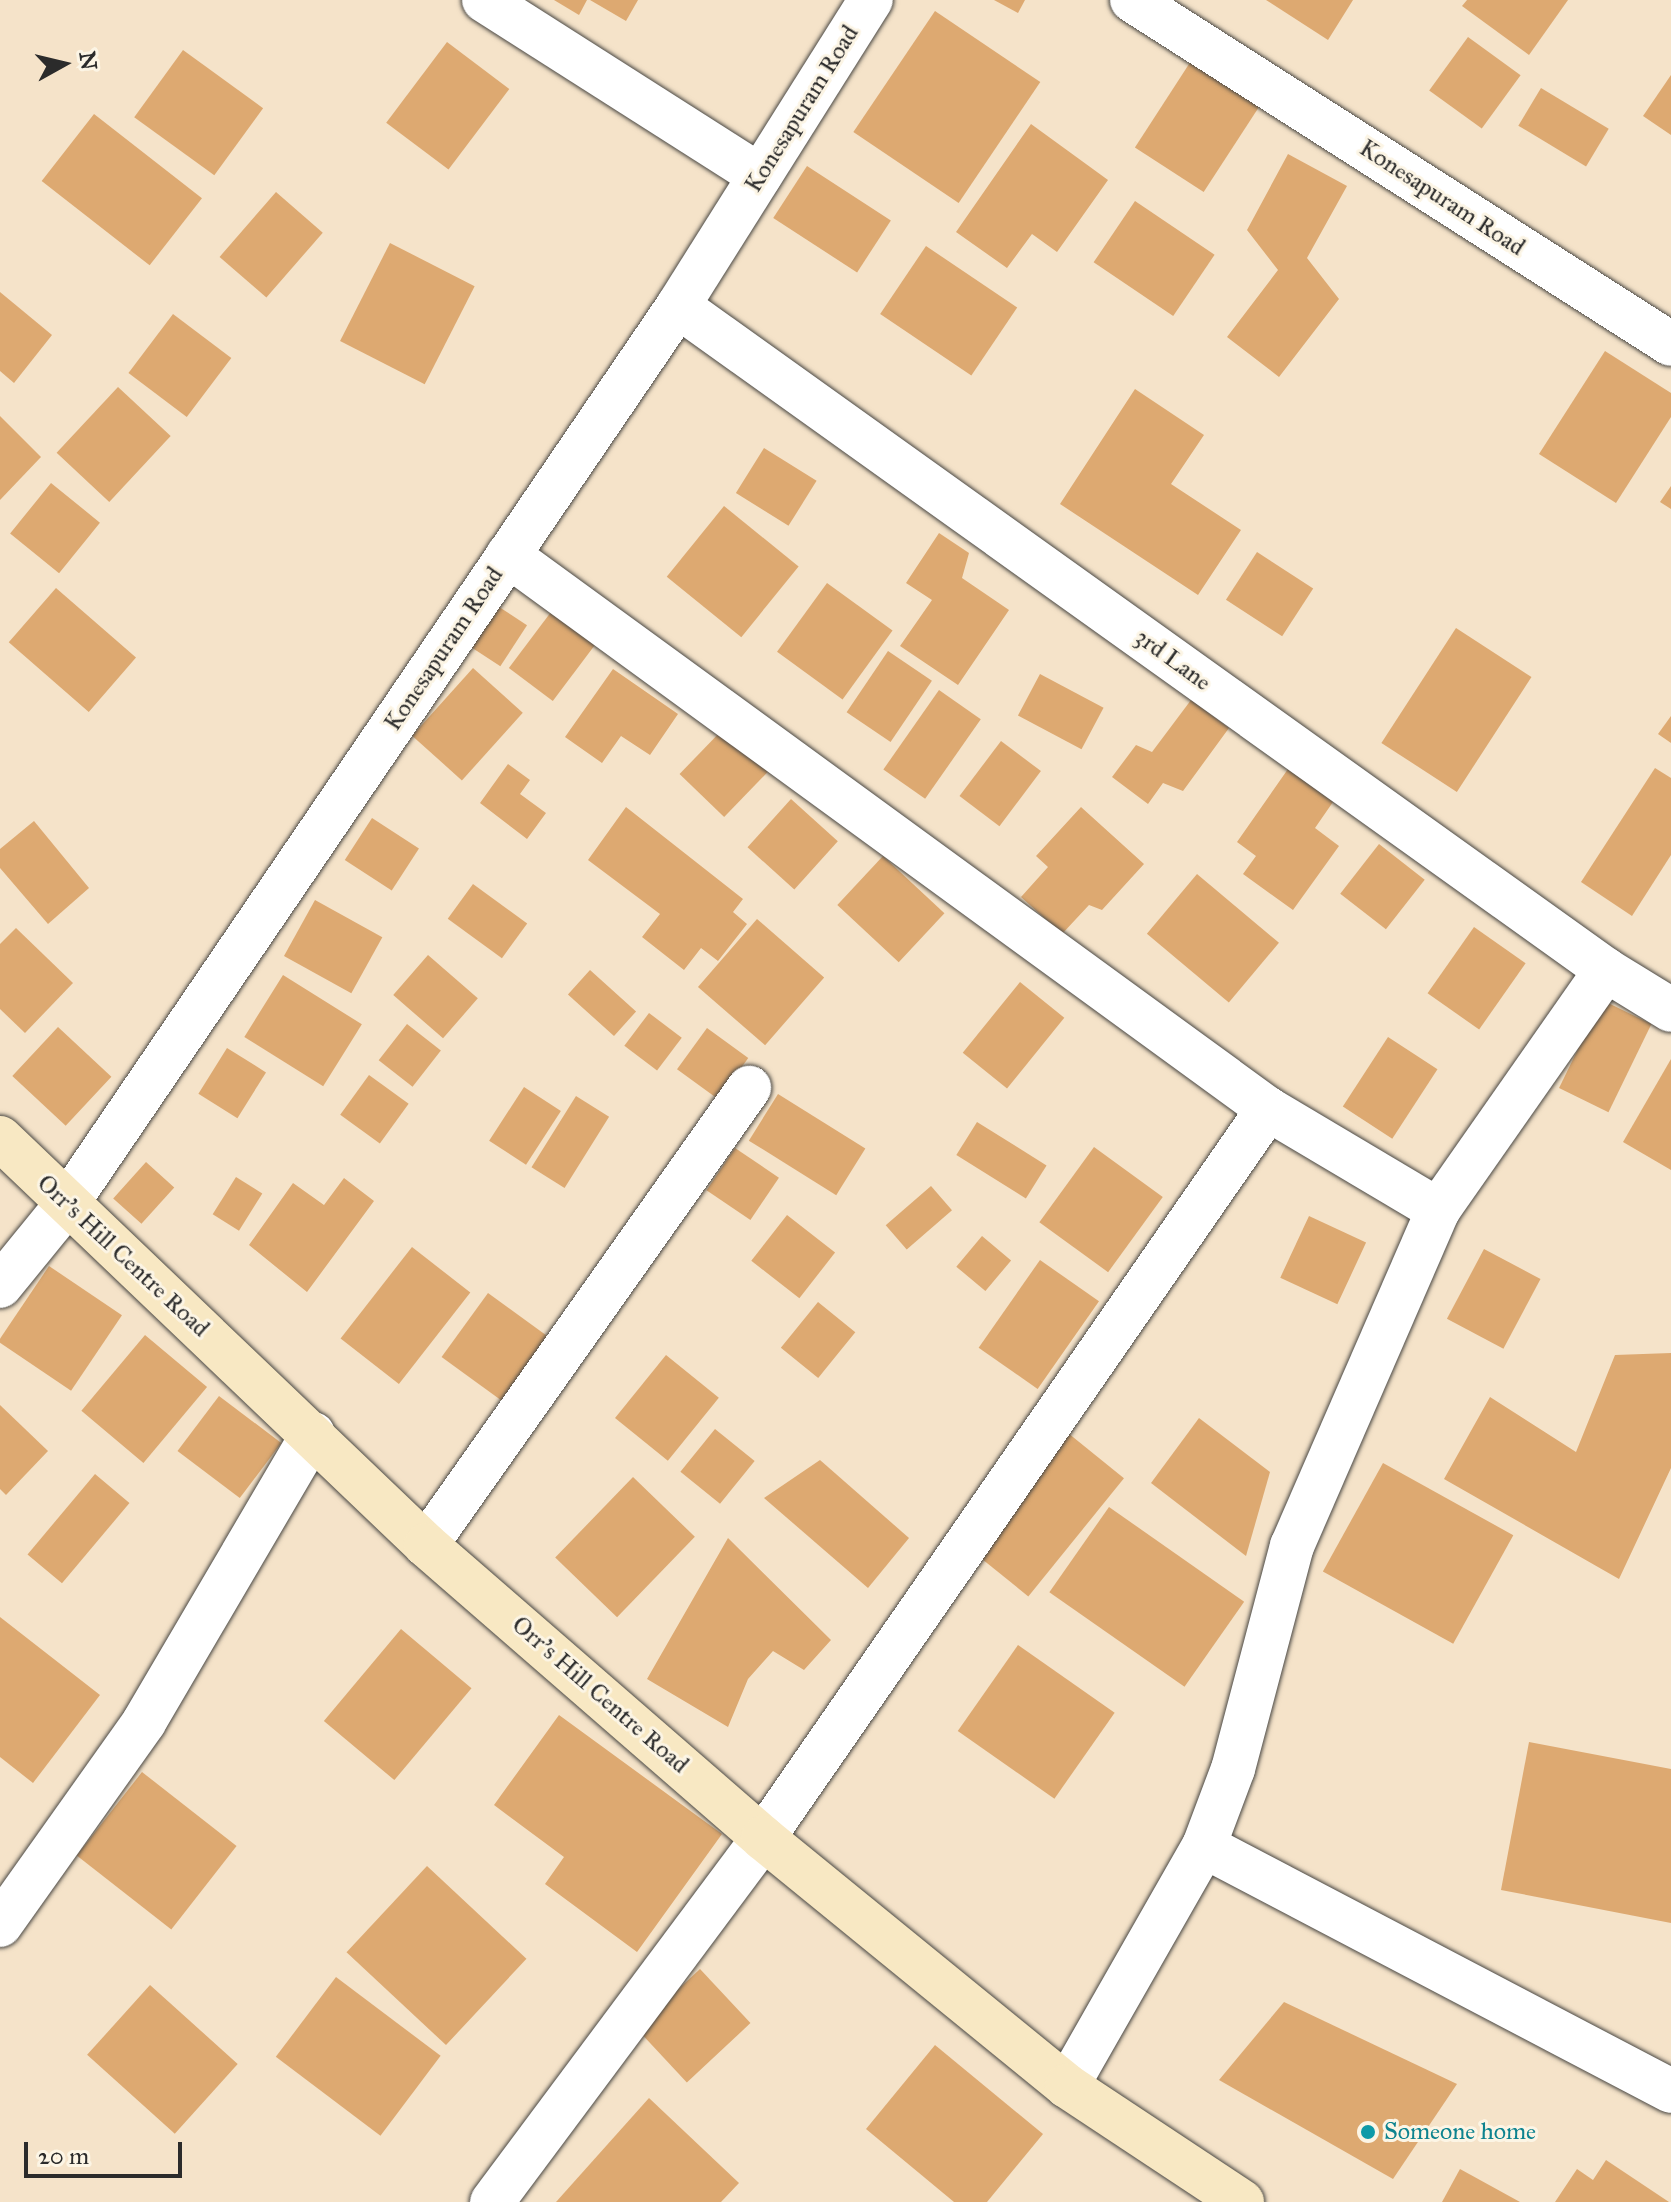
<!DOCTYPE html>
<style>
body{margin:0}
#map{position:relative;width:1671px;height:2202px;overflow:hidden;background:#f5e3c9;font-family:"IM FELL Great Primer",serif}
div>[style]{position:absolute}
.building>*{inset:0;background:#dda971;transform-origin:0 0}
.roads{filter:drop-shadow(0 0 2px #494743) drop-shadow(0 0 2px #494743)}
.street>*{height:44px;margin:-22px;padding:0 22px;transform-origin:22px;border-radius:22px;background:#fff}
.secondary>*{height:44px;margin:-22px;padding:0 22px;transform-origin:22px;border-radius:22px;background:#f8e8c3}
.dots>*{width:22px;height:22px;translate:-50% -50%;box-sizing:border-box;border:4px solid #fcf5e5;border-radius:50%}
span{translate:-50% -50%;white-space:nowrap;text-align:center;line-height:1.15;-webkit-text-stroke:6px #fcf5e5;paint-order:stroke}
.street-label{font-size:24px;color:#2b2b2b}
.culture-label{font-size:24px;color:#0d838f}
.left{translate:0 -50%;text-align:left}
.north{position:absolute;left:24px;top:24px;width:80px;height:80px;-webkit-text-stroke:6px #fcf5e5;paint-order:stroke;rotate:82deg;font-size:22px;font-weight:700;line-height:32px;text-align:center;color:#2b2b2b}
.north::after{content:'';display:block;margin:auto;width:28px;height:36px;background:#2b2b2b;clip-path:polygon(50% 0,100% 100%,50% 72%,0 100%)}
.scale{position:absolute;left:24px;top:2142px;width:158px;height:36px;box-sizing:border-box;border:4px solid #2b2b2b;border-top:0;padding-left:10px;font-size:24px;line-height:28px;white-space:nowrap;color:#2b2b2b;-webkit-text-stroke:6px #fcf5e5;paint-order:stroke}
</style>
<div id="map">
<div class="building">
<div style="clip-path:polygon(554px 0,587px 0,579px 15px)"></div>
<div style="clip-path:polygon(590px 0,638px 0,626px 21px)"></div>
<div style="clip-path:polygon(994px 0,1025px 0,1018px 13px)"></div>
<div style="clip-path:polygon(1266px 0,1353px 0,1328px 40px)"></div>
<div style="clip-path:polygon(1467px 0,1568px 0,1529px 55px,1462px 6px)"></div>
<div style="left:935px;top:11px;width:127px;height:146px;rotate:34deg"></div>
<div style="left:1468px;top:37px;width:65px;height:66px;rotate:36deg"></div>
<div style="left:447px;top:42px;width:78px;height:101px;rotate:37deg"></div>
<div style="left:183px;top:50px;width:99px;height:83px;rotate:36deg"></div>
<div style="left:1191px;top:61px;width:82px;height:103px;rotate:33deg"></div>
<div style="clip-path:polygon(1671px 75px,1671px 135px,1643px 116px)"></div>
<div style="left:1541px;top:88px;width:79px;height:44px;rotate:31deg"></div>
<div style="left:94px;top:114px;width:137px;height:85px;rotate:38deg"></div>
<div style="clip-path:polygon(1031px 124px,1108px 180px,1057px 252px,1032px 234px,1007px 268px,956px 232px)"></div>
<div style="clip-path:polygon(1288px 154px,1347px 186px,1307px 258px,1339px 299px,1279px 377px,1227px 337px,1278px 270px,1247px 230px)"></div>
<div style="left:807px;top:166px;width:100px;height:62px;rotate:33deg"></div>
<div style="left:276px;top:192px;width:62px;height:86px;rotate:41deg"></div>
<div style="left:1135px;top:201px;width:96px;height:74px;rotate:34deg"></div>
<div style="left:390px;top:243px;width:95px;height:110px;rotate:27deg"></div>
<div style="left:926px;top:246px;width:110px;height:82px;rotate:34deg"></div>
<div style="clip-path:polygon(0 292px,52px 335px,14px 383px,0 371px)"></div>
<div style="left:173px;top:314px;width:73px;height:74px;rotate:37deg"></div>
<div style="clip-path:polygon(1605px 351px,1671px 393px,1671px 417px,1616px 503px,1539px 454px)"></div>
<div style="left:118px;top:387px;width:72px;height:90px;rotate:43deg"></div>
<div style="clip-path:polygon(1135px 389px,1204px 435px,1171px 484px,1241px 530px,1198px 595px,1060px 504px)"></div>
<div style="clip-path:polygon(0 416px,41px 457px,0 500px)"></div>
<div style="left:764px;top:448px;width:62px;height:53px;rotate:32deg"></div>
<div style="left:51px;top:483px;width:63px;height:65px;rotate:39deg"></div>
<div style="clip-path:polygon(1671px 486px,1671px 509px,1660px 502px)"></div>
<div style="left:724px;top:506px;width:96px;height:91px;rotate:39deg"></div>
<div style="clip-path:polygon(939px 533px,969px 553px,962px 578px,1009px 610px,958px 685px,900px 646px,932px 600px,906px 583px)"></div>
<div style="left:1257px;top:552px;width:67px;height:57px;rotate:33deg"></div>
<div style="left:827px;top:583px;width:81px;height:85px;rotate:36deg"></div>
<div style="left:56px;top:588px;width:106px;height:72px;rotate:41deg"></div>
<div style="left:496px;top:605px;width:37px;height:49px;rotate:33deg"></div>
<div style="left:554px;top:608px;width:55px;height:75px;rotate:37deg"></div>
<div style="left:1456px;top:628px;width:90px;height:137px;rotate:33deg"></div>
<div style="left:888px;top:651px;width:53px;height:74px;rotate:34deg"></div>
<div style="left:473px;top:668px;width:67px;height:91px;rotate:42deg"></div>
<div style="clip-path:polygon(613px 669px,678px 714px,650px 755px,621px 736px,602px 763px,565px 737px)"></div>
<div style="left:1040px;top:674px;width:72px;height:47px;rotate:28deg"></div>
<div style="left:939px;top:690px;width:51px;height:97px;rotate:35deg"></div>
<div style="clip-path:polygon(1191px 700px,1229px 728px,1183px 791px,1163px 783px,1148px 804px,1112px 777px,1136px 745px,1152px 752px)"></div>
<div style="clip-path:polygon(1671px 716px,1671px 743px,1658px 734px)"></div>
<div style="left:724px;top:728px;width:62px;height:64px;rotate:44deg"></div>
<div style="left:1001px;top:741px;width:50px;height:69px;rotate:37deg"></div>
<div style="clip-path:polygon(508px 764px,530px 780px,520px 794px,546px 813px,527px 839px,480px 803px)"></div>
<div style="clip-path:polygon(1655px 768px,1671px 778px,1671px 855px,1632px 916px,1581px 882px)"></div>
<div style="clip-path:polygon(1288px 769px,1333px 802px,1315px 828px,1339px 846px,1293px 910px,1243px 874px,1256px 856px,1237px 842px)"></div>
<div style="left:791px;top:799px;width:63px;height:65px;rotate:42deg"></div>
<div style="clip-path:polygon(626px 807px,743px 899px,733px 912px,747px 924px,718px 961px,701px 948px,684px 970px,642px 937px,660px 914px,588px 860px)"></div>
<div style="clip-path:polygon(1081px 807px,1144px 864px,1102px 910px,1089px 905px,1062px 934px,1021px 897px,1048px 867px,1036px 856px)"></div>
<div style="left:372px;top:818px;width:56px;height:50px;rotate:33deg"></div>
<div style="clip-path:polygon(34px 821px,89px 888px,48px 924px,0 868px,0 849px)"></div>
<div style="left:1379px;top:844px;width:58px;height:63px;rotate:38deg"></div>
<div style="left:883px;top:856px;width:84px;height:67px;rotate:43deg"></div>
<div style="left:1197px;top:874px;width:107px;height:78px;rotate:40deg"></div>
<div style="left:473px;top:884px;width:67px;height:43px;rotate:36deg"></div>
<div style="left:315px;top:900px;width:77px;height:64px;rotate:29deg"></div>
<div style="left:757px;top:919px;width:89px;height:90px;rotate:41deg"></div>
<div style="left:1474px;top:927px;width:63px;height:81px;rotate:35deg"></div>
<div style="clip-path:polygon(16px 928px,73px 983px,25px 1033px,0 1009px,0 944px)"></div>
<div style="left:428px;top:955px;width:66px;height:53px;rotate:41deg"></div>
<div style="left:590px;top:970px;width:62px;height:33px;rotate:42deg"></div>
<div style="left:283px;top:975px;width:93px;height:73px;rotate:32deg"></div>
<div style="left:1020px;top:982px;width:57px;height:91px;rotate:39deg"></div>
<div style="left:1602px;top:1000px;width:55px;height:98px;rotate:26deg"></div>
<div style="left:649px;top:1013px;width:41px;height:41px;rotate:37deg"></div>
<div style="left:407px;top:1024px;width:43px;height:46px;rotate:38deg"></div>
<div style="left:58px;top:1027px;width:73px;height:67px;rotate:43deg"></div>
<div style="left:707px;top:1028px;width:51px;height:51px;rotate:36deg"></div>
<div style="left:1388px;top:1037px;width:59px;height:83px;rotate:33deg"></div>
<div style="left:227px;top:1048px;width:46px;height:54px;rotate:32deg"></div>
<div style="clip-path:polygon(1671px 1059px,1671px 1170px,1623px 1142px)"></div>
<div style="left:369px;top:1075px;width:49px;height:49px;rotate:36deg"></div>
<div style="left:524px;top:1087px;width:44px;height:64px;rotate:33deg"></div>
<div style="left:778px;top:1094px;width:103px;height:55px;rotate:32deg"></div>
<div style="left:576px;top:1096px;width:39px;height:84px;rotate:32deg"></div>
<div style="left:977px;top:1122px;width:82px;height:39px;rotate:32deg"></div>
<div style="left:1094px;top:1147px;width:85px;height:93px;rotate:36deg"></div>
<div style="left:735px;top:1148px;width:53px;height:51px;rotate:34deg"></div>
<div style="left:146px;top:1162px;width:38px;height:49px;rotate:42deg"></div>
<div style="left:236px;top:1177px;width:31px;height:44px;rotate:32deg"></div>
<div style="clip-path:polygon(344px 1178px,374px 1201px,307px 1292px,249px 1245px,293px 1183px,324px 1205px)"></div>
<div style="left:931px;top:1186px;width:32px;height:60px;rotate:49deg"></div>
<div style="left:787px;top:1215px;width:61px;height:58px;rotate:38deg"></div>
<div style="left:1309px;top:1216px;width:63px;height:68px;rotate:25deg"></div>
<div style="left:982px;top:1236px;width:38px;height:40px;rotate:40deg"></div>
<div style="left:412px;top:1247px;width:74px;height:116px;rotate:38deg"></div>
<div style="left:1484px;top:1249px;width:64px;height:79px;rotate:28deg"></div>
<div style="left:1040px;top:1260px;width:72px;height:107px;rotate:35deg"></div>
<div style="left:49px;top:1266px;width:88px;height:91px;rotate:34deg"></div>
<div style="left:488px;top:1293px;width:74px;height:79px;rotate:36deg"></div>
<div style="left:818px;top:1302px;width:48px;height:59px;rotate:39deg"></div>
<div style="left:145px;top:1335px;width:81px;height:99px;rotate:40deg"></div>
<div style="clip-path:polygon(1671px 1353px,1671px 1468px,1619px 1579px,1444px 1479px,1490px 1397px,1576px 1452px,1615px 1355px)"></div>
<div style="left:666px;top:1355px;width:68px;height:81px;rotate:39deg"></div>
<div style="left:219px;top:1396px;width:78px;height:69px;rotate:37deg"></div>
<div style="clip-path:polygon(0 1405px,48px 1451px,6px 1495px,0 1489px)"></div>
<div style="clip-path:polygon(1199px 1418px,1270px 1472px,1246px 1556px,1151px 1483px)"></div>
<div style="left:715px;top:1429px;width:51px;height:55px;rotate:39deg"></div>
<div style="left:1068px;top:1433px;width:72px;height:152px;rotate:39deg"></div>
<div style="clip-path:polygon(820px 1460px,909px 1538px,868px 1588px,764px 1498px)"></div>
<div style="left:1383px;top:1463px;width:149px;height:124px;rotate:29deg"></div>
<div style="left:95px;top:1474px;width:45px;height:105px;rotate:40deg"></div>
<div style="left:633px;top:1477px;width:86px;height:112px;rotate:44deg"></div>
<div style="left:1109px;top:1507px;width:165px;height:104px;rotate:35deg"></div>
<div style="clip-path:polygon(728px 1538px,831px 1640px,804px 1670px,773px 1651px,748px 1679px,728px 1727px,647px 1679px)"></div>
<div style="clip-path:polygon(0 1617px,100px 1695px,33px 1783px,0 1757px)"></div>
<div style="left:401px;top:1629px;width:92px;height:120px;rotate:40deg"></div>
<div style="left:1018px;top:1645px;width:118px;height:105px;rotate:35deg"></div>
<div style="clip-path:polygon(559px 1715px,722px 1834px,637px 1952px,545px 1884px,564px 1857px,494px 1805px)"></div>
<div style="clip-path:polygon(1529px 1742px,1671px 1769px,1671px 1923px,1501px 1890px)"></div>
<div style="left:142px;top:1772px;width:120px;height:106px;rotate:38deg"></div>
<div style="left:427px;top:1866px;width:136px;height:118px;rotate:43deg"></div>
<div style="left:700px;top:1969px;width:74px;height:87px;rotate:47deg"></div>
<div style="left:336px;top:1977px;width:131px;height:100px;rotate:37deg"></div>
<div style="left:150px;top:1985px;width:118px;height:94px;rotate:42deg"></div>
<div style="clip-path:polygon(1284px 2002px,1457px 2084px,1393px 2179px,1219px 2080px)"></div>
<div style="clip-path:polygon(935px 2045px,1043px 2134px,987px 2202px,954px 2202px,866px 2129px)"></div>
<div style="clip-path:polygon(649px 2098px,739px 2183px,721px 2202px,556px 2202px)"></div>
<div style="clip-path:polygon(1606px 2160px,1669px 2202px,1555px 2202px,1577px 2169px,1593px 2180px)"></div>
<div style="clip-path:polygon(1460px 2169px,1520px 2202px,1442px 2202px)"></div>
</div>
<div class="roads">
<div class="street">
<div style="left:484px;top:0;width:327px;rotate:32.5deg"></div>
<div style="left:1132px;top:0;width:639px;rotate:32.55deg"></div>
<div style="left:678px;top:306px;width:1141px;rotate:35.58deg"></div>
<div style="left:1606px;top:970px;width:76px;rotate:31.6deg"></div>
<div style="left:508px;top:555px;width:940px;rotate:36.09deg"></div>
<div style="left:1268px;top:1109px;width:198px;rotate:30.7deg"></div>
<div style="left:0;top:1286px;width:104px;rotate:-50.8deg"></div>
<div style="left:66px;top:1205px;width:1088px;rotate:-55.75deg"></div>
<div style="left:678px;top:306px;width:362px;rotate:-57.8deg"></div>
<div style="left:426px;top:1545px;width:560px;rotate:-54.75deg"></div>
<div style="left:1204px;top:1846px;width:527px;rotate:27.68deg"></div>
<div style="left:0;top:1925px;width:249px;rotate:-54.6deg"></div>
<div style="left:144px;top:1722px;width:334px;rotate:-59.6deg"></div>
<div style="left:1067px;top:2086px;width:276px;rotate:-60.3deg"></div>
<div style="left:1204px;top:1846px;width:82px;rotate:-69.4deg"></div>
<div style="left:1233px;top:1769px;width:231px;rotate:-75.2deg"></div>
<div style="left:1292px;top:1546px;width:366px;rotate:-66.5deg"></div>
<div style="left:1438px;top:1210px;width:293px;rotate:-55deg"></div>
<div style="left:492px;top:2202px;width:454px;rotate:-53.3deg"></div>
<div style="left:763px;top:1838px;width:887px;rotate:-55.29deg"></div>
</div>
<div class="secondary">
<div style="left:0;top:1138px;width:589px;rotate:43.69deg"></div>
<div style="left:426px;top:1545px;width:447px;rotate:41deg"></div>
<div style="left:763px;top:1838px;width:392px;rotate:39.2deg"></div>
<div style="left:1067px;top:2086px;width:210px;rotate:33.5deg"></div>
</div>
</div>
<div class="dots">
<div style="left:1368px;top:2132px;background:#0f9aa8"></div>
</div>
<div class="street-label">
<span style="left:802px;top:109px;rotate:-58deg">Konesapuram Road</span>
<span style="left:1442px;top:198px;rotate:33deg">Konesapuram Road</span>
<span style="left:444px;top:649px;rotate:-56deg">Konesapuram Road</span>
<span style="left:1173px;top:660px;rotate:36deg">3rd Lane</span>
<span style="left:123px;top:1256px;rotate:43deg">Orr's Hill Centre Road</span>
<span style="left:600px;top:1695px;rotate:41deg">Orr's Hill Centre Road</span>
</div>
<div class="culture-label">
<span class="left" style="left:1384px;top:2132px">Someone home</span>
</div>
<div class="north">N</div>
<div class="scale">20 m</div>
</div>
